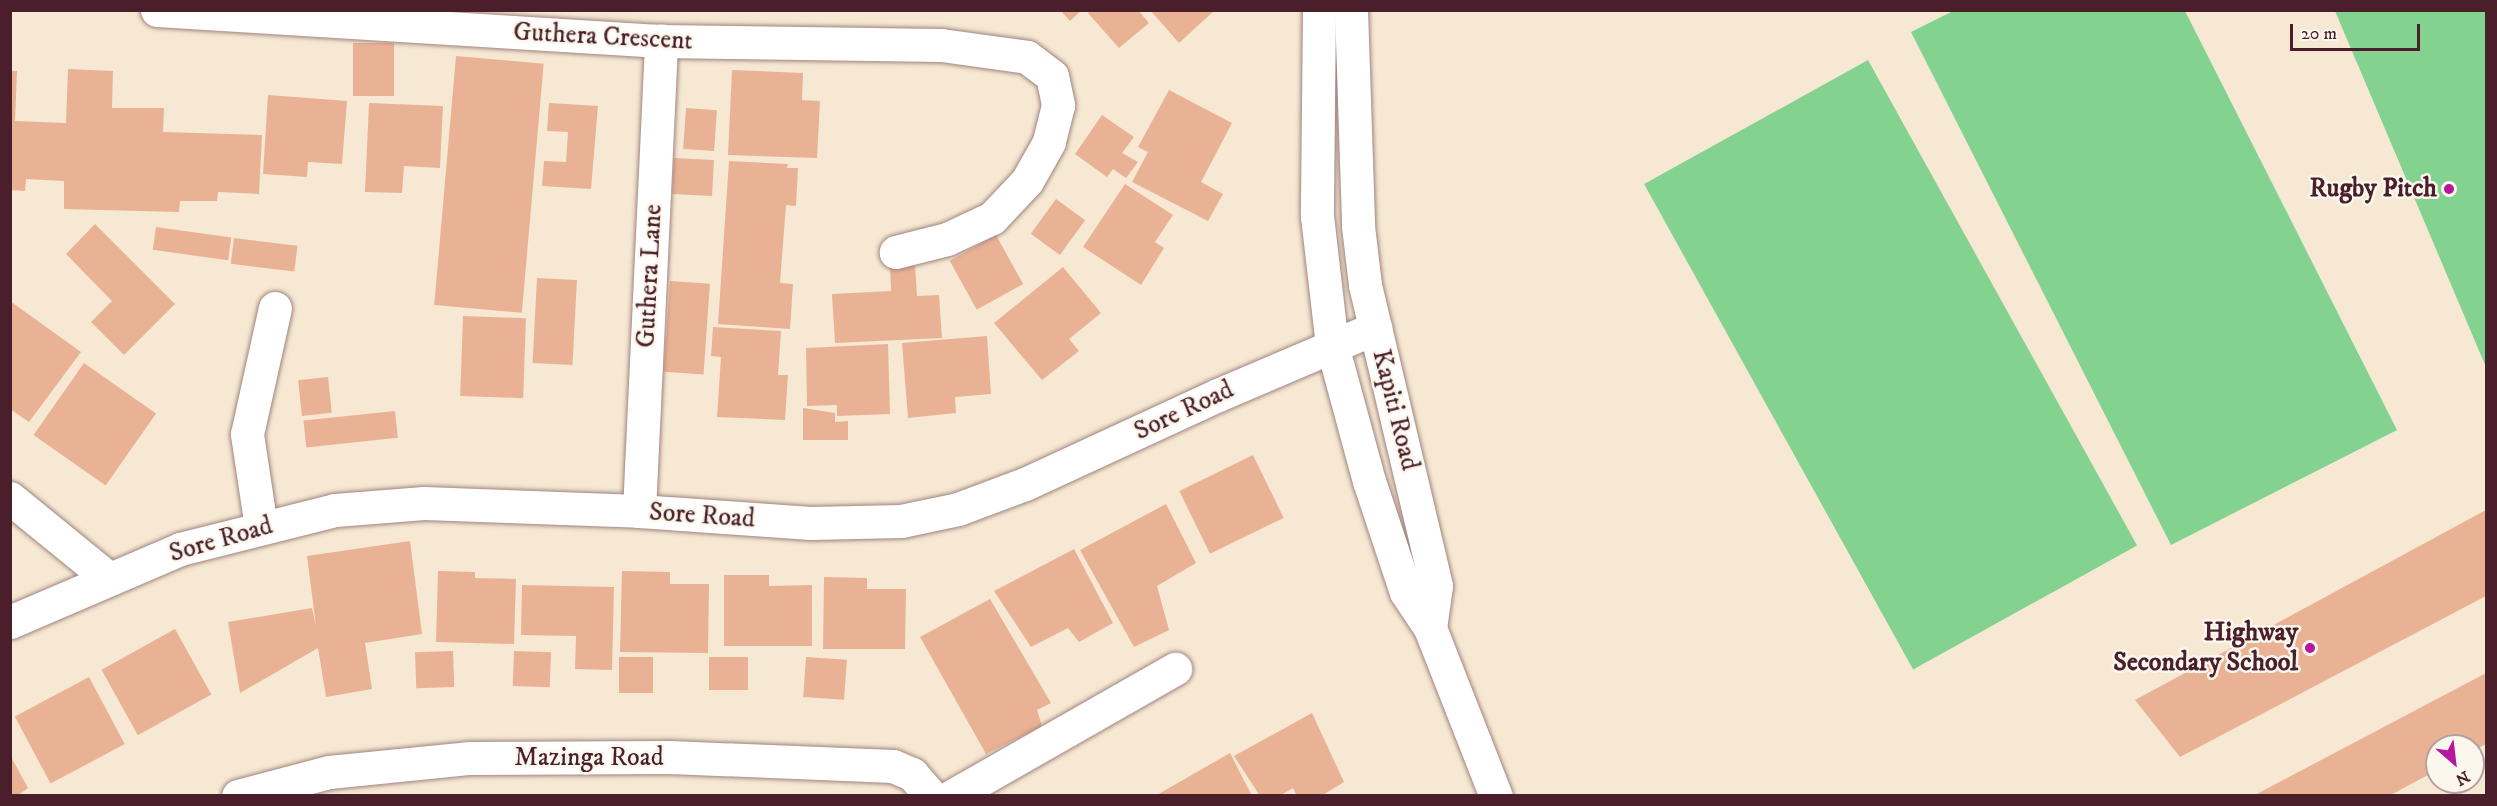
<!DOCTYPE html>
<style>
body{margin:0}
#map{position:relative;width:2497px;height:806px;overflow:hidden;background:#f6e8d3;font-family:"IM FELL DW Pica",serif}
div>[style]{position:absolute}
.green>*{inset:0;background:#84d290;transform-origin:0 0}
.building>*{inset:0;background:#eab295;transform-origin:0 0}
.roads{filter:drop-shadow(0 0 2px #a0847f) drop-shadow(0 0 2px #a0847f)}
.minor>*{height:33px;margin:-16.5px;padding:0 16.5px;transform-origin:16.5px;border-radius:16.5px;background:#fff}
.dots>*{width:16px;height:16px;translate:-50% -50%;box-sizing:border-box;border:3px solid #fbf7ec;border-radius:50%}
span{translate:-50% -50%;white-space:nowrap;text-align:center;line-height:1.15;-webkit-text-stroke:5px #fbf7ec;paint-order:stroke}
.street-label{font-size:26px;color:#4a1f2b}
.poi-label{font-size:26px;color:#4a1f2b;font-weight:700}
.right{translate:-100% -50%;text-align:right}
.frame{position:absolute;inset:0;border:12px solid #4a1f2b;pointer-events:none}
.north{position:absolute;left:2425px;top:734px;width:60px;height:60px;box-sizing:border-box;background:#fbf7ec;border:2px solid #b4a19f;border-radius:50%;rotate:152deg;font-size:16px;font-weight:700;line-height:24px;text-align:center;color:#4a1f2b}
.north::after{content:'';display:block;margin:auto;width:21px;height:27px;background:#b5179e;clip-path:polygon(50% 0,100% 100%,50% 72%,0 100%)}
.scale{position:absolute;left:2290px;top:24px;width:130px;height:27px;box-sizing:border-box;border:3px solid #4a1f2b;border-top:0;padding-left:8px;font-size:18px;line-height:21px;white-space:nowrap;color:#4a1f2b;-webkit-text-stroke:4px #fbf7ec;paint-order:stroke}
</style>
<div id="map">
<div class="green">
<div style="clip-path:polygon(1955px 10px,2185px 11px,2397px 430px,2171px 545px,1911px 32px)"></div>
<div style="clip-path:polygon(2335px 11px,2486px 11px,2486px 367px)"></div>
<div style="left:1868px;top:60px;width:555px;height:256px;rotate:61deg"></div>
</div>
<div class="building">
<div style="clip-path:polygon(1060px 10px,1082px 10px,1070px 21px)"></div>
<div style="clip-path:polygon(1091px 10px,1138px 10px,1149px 23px,1119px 48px,1088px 13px)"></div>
<div style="clip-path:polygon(1150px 10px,1215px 10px,1179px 43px)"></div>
<div style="left:353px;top:43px;width:41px;height:53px"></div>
<div style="left:456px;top:56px;width:88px;height:250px;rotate:5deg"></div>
<div style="clip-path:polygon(68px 69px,113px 71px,112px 108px,164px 108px,163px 132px,262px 135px,259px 194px,218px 192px,217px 201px,180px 201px,179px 212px,64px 209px,64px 181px,26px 179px,25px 191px,10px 190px,10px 71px,17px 71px,15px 121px,66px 123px)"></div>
<div style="clip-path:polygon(732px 70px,803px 73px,802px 100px,820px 101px,817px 158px,728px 155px)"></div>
<div style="clip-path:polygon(1169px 90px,1232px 123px,1201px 182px,1223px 194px,1208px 221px,1132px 182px,1148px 152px,1138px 147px)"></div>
<div style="clip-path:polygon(268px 95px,347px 101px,342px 164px,308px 162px,307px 177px,263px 174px)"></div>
<div style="clip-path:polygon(369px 103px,443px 106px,440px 168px,404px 166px,402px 193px,365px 192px)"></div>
<div style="clip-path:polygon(549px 103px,598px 106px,591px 189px,542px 186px,544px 161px,566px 162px,568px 132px,547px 131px)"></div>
<div style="left:686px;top:108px;width:31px;height:41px;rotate:4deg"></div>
<div style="clip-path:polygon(1102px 115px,1134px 137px,1122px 153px,1138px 162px,1126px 178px,1113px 169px,1107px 177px,1075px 154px)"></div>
<div style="left:674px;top:158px;width:40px;height:36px;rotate:3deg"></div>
<div style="clip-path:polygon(729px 161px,788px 164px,787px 168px,798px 168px,796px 206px,786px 205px,780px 283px,793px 284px,790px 329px,718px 324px)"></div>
<div style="clip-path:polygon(1125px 184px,1173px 215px,1155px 242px,1164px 248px,1141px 285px,1083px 247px)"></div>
<div style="left:1056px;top:199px;width:36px;height:43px;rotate:36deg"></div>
<div style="clip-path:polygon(95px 224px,175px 304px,124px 355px,91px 322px,112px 301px,66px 254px)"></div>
<div style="left:156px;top:227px;width:76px;height:23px;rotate:8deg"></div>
<div style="left:996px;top:235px;width:56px;height:53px;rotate:61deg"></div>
<div style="left:234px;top:238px;width:64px;height:26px;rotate:7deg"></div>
<div style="clip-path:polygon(915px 265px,917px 296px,939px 295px,942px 338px,835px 343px,832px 294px,891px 291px,890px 266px)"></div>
<div style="clip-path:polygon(1063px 267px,1101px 313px,1069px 339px,1079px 351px,1042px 380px,994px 323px)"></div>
<div style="left:537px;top:278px;width:40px;height:85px;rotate:3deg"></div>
<div style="left:670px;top:281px;width:40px;height:91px;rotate:4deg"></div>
<div style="clip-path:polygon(10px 301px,81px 352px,29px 422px,10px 409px)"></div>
<div style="left:463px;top:316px;width:63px;height:80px;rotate:2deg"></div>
<div style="clip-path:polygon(713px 327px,781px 331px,778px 375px,788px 375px,785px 420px,717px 417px,721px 357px,711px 356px)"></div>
<div style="clip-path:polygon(987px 336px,991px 394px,955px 397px,956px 413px,908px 418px,902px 343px)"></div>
<div style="clip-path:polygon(888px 344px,890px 414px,837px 416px,837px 405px,807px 406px,806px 348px)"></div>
<div style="left:84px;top:363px;width:88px;height:88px;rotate:35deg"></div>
<div style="left:328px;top:377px;width:36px;height:30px;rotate:84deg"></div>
<div style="clip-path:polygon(803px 408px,835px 413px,835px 422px,848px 421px,848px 440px,803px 440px)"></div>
<div style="left:395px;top:411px;width:27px;height:92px;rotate:84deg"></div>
<div style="left:1253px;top:455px;width:70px;height:82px;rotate:64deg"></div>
<div style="clip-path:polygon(1166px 504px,1196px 563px,1157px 586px,1169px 630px,1134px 647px,1080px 550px)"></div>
<div style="clip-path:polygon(2486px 510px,2486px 596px,2180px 757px,2135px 700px)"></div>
<div style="clip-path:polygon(410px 541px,422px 634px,365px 643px,372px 689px,326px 697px,318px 648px,240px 693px,228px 622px,312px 608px,316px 626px,307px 556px)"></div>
<div style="clip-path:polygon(1074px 549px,1113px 623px,1079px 642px,1068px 628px,1031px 647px,994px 591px)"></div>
<div style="clip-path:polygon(438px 571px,475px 572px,475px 578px,516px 579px,514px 644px,436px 642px)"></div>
<div style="clip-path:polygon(622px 571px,670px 572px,670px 584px,709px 584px,708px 653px,620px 652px)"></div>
<div style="clip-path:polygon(724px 575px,769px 575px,769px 586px,812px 585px,812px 646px,724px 646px)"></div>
<div style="clip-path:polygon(824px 577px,867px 578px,867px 589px,906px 589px,905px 649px,823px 649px)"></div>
<div style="clip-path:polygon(522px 585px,614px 587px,612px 670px,575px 669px,576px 636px,521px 635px)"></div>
<div style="clip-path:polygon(990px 599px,1051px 703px,1037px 710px,1042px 726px,986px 754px,920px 637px)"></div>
<div style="left:175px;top:629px;width:75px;height:84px;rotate:61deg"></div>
<div style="left:453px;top:651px;width:36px;height:38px;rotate:88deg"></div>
<div style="left:514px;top:651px;width:37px;height:35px;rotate:2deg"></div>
<div style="left:619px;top:657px;width:34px;height:36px"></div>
<div style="left:709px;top:657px;width:39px;height:33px"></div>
<div style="left:806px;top:657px;width:41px;height:40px;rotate:4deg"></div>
<div style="clip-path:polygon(2486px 673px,2486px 744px,2473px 751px,2473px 746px,2437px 746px,2437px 770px,2389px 796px,2253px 796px)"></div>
<div style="left:89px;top:677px;width:76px;height:84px;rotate:62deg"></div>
<div style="clip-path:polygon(1312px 713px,1344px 782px,1321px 796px,1297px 796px,1293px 788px,1279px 796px,1260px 796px,1234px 756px)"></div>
<div style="clip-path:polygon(1230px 753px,1252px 796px,1155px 796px)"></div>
<div style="clip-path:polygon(10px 755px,28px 788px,17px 796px,10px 796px)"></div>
</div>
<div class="roads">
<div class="minor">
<div style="left:157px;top:10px;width:505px;rotate:3.52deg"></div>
<div style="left:661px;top:41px;width:280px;rotate:0.8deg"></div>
<div style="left:941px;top:45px;width:87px;rotate:7.9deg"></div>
<div style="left:1027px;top:57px;width:31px;rotate:37deg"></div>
<div style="left:1052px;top:76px;width:30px;rotate:78deg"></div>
<div style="left:1058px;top:105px;width:38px;rotate:104deg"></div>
<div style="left:1049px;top:142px;width:45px;rotate:119.4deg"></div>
<div style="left:1027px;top:181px;width:51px;rotate:133.4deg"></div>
<div style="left:992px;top:218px;width:50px;rotate:155deg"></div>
<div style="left:947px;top:239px;width:53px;rotate:165.7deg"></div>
<div style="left:1319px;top:10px;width:206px;rotate:90.6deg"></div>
<div style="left:1317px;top:216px;width:130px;rotate:83.4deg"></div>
<div style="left:1332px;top:345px;width:141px;rotate:74.8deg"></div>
<div style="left:1369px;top:481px;width:117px;rotate:71.6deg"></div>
<div style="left:1406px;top:592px;width:43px;rotate:56.3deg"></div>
<div style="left:1351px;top:10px;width:216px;rotate:88.1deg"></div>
<div style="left:1358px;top:226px;width:59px;rotate:83.2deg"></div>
<div style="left:1365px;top:285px;width:309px;rotate:76.7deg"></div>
<div style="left:1436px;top:586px;width:42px;rotate:98.1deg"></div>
<div style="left:1430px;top:628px;width:180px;rotate:68.6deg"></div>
<div style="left:10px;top:498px;width:125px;rotate:39.2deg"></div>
<div style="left:639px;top:511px;width:471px;rotate:-87.3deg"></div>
<div style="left:261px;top:527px;width:94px;rotate:-98.6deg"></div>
<div style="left:247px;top:434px;width:129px;rotate:-77.5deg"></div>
<div style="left:10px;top:622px;width:185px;rotate:-23.2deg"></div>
<div style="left:180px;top:549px;width:160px;rotate:-14.1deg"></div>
<div style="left:335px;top:510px;width:89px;rotate:-4.5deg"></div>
<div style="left:424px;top:503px;width:215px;rotate:2.1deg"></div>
<div style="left:639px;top:511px;width:172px;rotate:4deg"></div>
<div style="left:811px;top:523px;width:90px;rotate:-1.3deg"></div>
<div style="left:901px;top:521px;width:58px;rotate:-11.9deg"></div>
<div style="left:958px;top:509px;width:72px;rotate:-20.5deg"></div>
<div style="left:1025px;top:484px;width:213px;rotate:-24.8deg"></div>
<div style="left:1218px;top:395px;width:171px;rotate:-23.1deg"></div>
<div style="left:238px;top:796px;width:94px;rotate:-14.8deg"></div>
<div style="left:329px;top:772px;width:142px;rotate:-5.7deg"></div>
<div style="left:470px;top:758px;width:199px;rotate:-0.3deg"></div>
<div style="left:669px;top:757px;width:224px;rotate:2.3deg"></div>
<div style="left:893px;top:766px;width:21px;rotate:23deg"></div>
<div style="left:912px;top:774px;width:29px;rotate:49deg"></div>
<div style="left:952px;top:796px;width:257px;rotate:-29.7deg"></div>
</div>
</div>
<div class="dots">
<div style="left:2449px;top:189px;background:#b5179e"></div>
<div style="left:2310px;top:648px;background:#b5179e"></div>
</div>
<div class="street-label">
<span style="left:603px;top:37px;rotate:3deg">Guthera Crescent</span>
<span style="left:650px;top:276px;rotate:-87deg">Guthera Lane</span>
<span style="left:1395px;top:410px;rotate:76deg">Kapiti Road</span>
<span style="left:1184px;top:411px;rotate:-25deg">Sore Road</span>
<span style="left:702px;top:516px;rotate:4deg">Sore Road</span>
<span style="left:221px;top:540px;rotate:-16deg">Sore Road</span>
<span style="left:589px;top:758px">Mazinga Road</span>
</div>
<div class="poi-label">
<span class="right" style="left:2437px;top:189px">Rugby Pitch</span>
<span class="right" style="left:2298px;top:648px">Highway<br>Secondary School</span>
</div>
<div class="frame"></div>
<div class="north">N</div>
<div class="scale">20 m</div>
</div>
